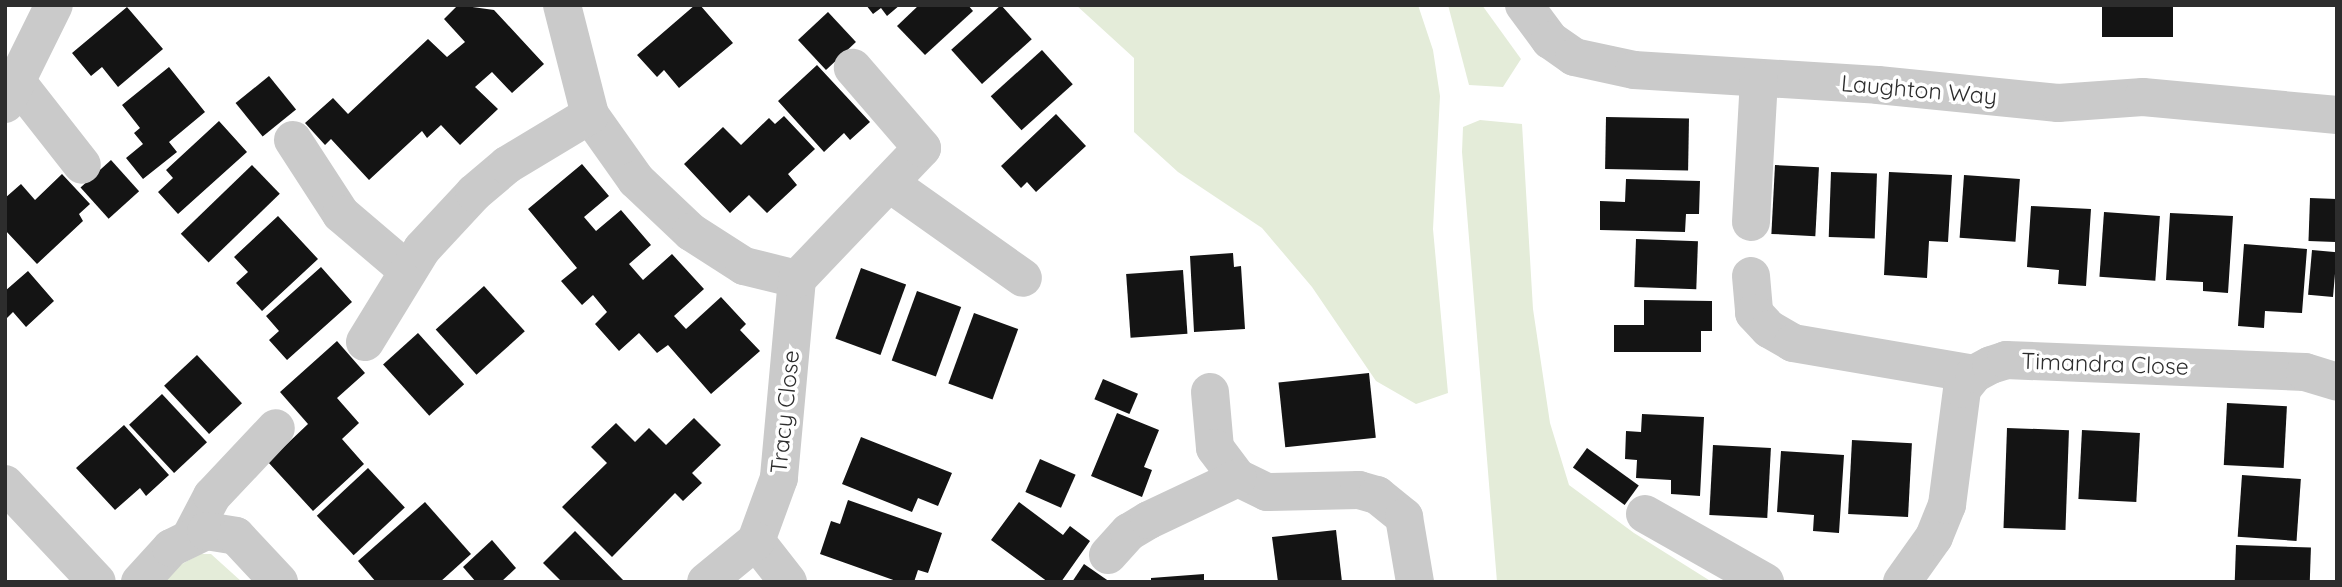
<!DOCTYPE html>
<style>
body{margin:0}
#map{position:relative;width:2342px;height:587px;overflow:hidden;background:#fff;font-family:Quicksand,sans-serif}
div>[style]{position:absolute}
.green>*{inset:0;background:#e4ecd9}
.building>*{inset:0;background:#141414;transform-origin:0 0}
.minor>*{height:38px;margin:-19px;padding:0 19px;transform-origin:19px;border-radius:19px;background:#cacaca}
span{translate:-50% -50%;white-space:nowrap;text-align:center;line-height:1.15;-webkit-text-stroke:7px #fff;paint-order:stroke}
.street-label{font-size:23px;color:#2d2d2d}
.frame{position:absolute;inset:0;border:7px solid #2d2d2d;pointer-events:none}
</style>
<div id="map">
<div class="green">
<div style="clip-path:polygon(1076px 5px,1418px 5px,1433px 50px,1440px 96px,1433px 229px,1448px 393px,1416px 404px,1376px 381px,1312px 287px,1262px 228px,1178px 172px,1134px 132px,1134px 58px)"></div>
<div style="clip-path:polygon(1448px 5px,1482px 5px,1521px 59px,1503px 87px,1469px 85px)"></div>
<div style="clip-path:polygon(1480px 120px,1522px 124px,1533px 309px,1550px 423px,1569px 485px,1634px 533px,1712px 582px,1497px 582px,1462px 152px,1463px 127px)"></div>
<div style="clip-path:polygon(200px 554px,211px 554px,242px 582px,165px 582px,173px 569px)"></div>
</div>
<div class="building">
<div style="clip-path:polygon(458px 5px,494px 10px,544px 64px,512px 93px,492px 72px,475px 87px,498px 109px,460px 145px,441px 125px,427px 138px,422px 131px,369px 180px,331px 139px,325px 145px,305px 123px,333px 98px,348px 114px,428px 39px,447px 57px,465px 42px,444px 19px)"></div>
<div style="clip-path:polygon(695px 5px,700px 5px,733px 43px,679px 88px,664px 70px,657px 77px,637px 55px)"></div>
<div style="clip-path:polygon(866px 5px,900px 5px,887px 16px,881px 8px,873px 14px)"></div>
<div style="clip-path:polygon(919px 5px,968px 5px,973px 11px,925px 55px,897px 26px)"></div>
<div style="left:1001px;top:5px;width:46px;height:67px;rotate:48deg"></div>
<div style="left:2102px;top:5px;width:71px;height:32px"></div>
<div style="clip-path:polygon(127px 7px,163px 49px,118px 87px,102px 67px,91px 76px,72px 53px)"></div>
<div style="left:828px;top:12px;width:41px;height:41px;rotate:47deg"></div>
<div style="left:1042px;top:50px;width:46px;height:69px;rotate:48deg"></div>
<div style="clip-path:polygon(817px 65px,870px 122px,850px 140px,844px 133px,824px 152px,778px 101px)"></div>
<div style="clip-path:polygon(169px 67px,205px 112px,169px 142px,177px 152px,143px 179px,126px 158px,143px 144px,134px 133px,140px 128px,122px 105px)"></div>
<div style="left:269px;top:76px;width:43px;height:43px;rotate:51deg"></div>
<div style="clip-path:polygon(1056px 114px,1086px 146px,1036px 192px,1027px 182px,1021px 188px,1001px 166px)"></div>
<div style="clip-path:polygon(784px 116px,815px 149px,788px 174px,797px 185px,767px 213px,749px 195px,730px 213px,684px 164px,723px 127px,741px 145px,769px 118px,775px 124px)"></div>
<div style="left:1606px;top:117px;width:83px;height:52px;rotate:1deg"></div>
<div style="clip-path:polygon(219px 121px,247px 152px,178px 214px,158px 192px,173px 178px,166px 170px)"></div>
<div style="left:111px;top:160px;width:42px;height:41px;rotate:48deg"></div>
<div style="clip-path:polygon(582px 164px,609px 196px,584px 217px,596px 231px,621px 210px,651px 245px,629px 264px,643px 280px,672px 254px,704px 289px,674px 316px,686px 329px,721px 297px,746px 324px,740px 330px,760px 351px,711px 394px,668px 345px,657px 353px,639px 333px,619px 351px,595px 324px,607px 312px,593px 295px,582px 305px,561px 281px,577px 268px,528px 209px)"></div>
<div style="left:252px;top:165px;width:40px;height:99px;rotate:46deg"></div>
<div style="left:1775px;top:165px;width:44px;height:69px;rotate:3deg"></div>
<div style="left:1831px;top:172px;width:46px;height:65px;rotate:2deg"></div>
<div style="clip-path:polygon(1889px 172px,1952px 175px,1948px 242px,1929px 241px,1927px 278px,1884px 275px)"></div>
<div style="clip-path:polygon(62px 174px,90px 204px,79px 214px,83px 221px,37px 264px,5px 230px,5px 198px,21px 184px,35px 200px)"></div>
<div style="left:1964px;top:175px;width:56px;height:63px;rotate:4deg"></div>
<div style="clip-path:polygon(1626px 179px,1700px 181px,1699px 214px,1686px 214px,1685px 232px,1600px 230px,1600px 201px,1625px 202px)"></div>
<div style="left:2310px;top:198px;width:27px;height:43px;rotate:2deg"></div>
<div style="clip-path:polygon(2031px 206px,2091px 209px,2086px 286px,2058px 284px,2059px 270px,2027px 267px)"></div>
<div style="left:2104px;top:212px;width:56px;height:65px;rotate:4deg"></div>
<div style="clip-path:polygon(2170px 213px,2233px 216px,2228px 293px,2203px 291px,2203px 282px,2166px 280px)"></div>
<div style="clip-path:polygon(278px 216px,318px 259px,262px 311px,236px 283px,248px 272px,234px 257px)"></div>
<div style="left:1636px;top:239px;width:62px;height:48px;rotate:2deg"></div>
<div style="clip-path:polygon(2244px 244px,2307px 249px,2302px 313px,2265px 311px,2264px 328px,2238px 326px)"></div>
<div style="left:2312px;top:250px;width:25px;height:45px;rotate:5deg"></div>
<div style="clip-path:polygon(1233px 253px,1234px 267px,1241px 266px,1245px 329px,1194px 332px,1190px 256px)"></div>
<div style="clip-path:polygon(321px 267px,352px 302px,287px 360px,269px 340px,279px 331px,266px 316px)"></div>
<div style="left:861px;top:268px;width:48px;height:75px;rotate:20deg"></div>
<div style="left:1183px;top:270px;width:64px;height:57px;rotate:86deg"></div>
<div style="clip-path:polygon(28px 271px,54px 301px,26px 327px,13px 312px,5px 320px,5px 291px)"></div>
<div style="left:484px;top:286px;width:61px;height:65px;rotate:48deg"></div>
<div style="left:917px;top:291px;width:47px;height:74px;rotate:20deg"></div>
<div style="clip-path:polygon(1644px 300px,1712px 301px,1712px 331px,1701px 331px,1701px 352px,1614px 352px,1614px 325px,1644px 325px)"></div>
<div style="left:974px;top:313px;width:47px;height:75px;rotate:20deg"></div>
<div style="left:418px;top:333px;width:69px;height:47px;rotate:48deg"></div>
<div style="clip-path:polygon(337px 341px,365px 373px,337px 398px,359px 423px,342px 439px,364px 464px,313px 511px,268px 462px,308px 424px,280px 392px)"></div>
<div style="left:197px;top:355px;width:66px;height:45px;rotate:47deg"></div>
<div style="left:1369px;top:373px;width:65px;height:91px;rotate:84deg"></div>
<div style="left:1103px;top:379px;width:38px;height:22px;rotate:23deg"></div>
<div style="left:162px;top:394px;width:66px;height:45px;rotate:47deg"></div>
<div style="left:2227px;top:403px;width:60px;height:62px;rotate:3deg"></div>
<div style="clip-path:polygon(1117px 413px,1159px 430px,1144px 467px,1152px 470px,1142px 497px,1091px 476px)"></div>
<div style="clip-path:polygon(1642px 414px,1704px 417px,1700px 496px,1671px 494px,1671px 480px,1636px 478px,1637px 460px,1625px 459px,1626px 431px,1641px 432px)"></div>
<div style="clip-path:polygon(694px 418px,721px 445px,692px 473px,702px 483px,683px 501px,675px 493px,612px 557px,562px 507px,607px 463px,591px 447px,616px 423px,635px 442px,649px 428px,666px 445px)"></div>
<div style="clip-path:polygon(124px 425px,169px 475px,146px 496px,140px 488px,115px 510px,76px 468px)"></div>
<div style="left:2007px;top:428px;width:62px;height:100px;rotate:2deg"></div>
<div style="left:2082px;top:430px;width:58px;height:69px;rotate:3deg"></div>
<div style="clip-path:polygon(861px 437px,952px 473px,938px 506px,918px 498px,912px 512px,842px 484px)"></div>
<div style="left:1852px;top:440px;width:60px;height:74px;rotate:3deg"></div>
<div style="left:1713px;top:445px;width:58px;height:70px;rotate:3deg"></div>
<div style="left:1587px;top:448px;width:64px;height:24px;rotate:36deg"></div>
<div style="clip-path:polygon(1781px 451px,1844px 455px,1839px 533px,1813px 531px,1814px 515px,1777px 512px)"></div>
<div style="left:1040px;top:459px;width:39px;height:36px;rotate:24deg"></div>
<div style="left:368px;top:468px;width:54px;height:70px;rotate:47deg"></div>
<div style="left:2242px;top:475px;width:59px;height:62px;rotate:4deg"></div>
<div style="clip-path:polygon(848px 500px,942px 533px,928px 573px,918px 570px,914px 582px,899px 582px,820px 554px,831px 521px,840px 524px)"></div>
<div style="clip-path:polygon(425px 502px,471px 554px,440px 582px,376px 582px,358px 561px)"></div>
<div style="clip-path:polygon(1019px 502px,1063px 535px,1070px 526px,1090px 541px,1061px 582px,1048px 582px,991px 540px)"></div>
<div style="clip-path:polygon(1336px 530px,1342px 582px,1278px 582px,1272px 537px)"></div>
<div style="clip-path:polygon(575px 531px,625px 582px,562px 582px,543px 563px)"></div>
<div style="clip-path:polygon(492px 540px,516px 568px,501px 582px,476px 582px,463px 567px)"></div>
<div style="left:2236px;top:545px;width:75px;height:37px;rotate:2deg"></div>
<div style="clip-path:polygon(1084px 564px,1110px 582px,1072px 582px)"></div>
<div style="clip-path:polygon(1204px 574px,1204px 582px,1151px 582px,1151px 578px)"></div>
</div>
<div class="minor">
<div style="left:562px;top:5px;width:114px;rotate:75.7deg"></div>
<div style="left:590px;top:115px;width:80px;rotate:54.7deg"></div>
<div style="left:636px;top:180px;width:76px;rotate:43.4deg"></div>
<div style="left:691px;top:232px;width:63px;rotate:32.7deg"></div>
<div style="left:744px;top:266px;width:55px;rotate:13.8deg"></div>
<div style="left:797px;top:279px;width:200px;rotate:95.2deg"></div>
<div style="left:779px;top:478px;width:67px;rotate:110.1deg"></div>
<div style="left:1524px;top:5px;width:44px;rotate:53.4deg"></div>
<div style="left:1550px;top:40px;width:29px;rotate:35deg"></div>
<div style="left:1574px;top:57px;width:61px;rotate:12.2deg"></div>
<div style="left:1634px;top:70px;width:244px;rotate:3.5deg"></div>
<div style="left:1878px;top:85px;width:181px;rotate:5.7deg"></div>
<div style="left:2058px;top:103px;width:85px;rotate:-4deg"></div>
<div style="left:2143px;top:97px;width:195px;rotate:5.3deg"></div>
<div style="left:17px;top:82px;width:105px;rotate:51.9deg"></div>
<div style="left:5px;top:104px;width:110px;rotate:-63.7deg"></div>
<div style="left:293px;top:140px;width:88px;rotate:57deg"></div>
<div style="left:341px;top:214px;width:88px;rotate:40.4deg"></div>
<div style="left:889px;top:183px;width:164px;rotate:35.3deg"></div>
<div style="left:1751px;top:222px;width:142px;rotate:-86.8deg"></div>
<div style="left:1751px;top:276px;width:37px;rotate:85deg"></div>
<div style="left:1754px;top:313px;width:22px;rotate:47deg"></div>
<div style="left:1769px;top:329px;width:28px;rotate:30deg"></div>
<div style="left:1793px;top:343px;width:184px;rotate:9.7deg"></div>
<div style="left:797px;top:279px;width:181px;rotate:-46.3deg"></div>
<div style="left:922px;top:148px;width:106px;rotate:-130.8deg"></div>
<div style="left:365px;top:342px;width:109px;rotate:-58.5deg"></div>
<div style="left:422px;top:249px;width:76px;rotate:-47.1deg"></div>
<div style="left:474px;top:193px;width:43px;rotate:-40.3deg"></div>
<div style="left:507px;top:165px;width:97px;rotate:-31.1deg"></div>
<div style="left:1210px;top:392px;width:56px;rotate:84.9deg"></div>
<div style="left:1215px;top:448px;width:38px;rotate:53deg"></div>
<div style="left:1238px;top:478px;width:32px;rotate:26deg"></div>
<div style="left:1267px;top:492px;width:92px;rotate:-1.2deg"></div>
<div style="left:1359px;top:490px;width:19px;rotate:16deg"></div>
<div style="left:1377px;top:495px;width:35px;rotate:39deg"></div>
<div style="left:1404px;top:517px;width:66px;rotate:80.4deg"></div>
<div style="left:5px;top:484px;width:134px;rotate:46.8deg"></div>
<div style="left:1645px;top:514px;width:138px;rotate:29.5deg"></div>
<div style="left:191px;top:536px;width:45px;rotate:-62.3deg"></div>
<div style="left:212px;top:496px;width:93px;rotate:-46.7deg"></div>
<div style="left:756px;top:541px;width:52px;rotate:52deg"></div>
<div style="left:1108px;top:555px;width:31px;rotate:-48deg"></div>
<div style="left:1129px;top:532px;width:23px;rotate:-31deg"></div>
<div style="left:1149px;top:520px;width:98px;rotate:-25.3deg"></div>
<div style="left:140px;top:582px;width:46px;rotate:-47.6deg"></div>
<div style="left:171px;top:548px;width:39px;rotate:-26deg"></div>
<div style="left:206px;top:531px;width:30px;rotate:9deg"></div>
<div style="left:236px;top:536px;width:63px;rotate:46.9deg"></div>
<div style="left:706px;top:582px;width:65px;rotate:-39.4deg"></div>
<div style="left:1902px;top:582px;width:55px;rotate:-54.6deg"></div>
<div style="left:1934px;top:537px;width:35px;rotate:-68deg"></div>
<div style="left:1947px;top:505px;width:117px;rotate:-82.6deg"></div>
<div style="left:1962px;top:389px;width:19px;rotate:-51deg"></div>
<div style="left:1974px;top:374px;width:19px;rotate:-28deg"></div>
<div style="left:1991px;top:365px;width:16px;rotate:-18deg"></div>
<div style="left:2006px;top:360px;width:299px;rotate:2.3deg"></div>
<div style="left:2305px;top:372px;width:34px;rotate:17deg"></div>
</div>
<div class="street-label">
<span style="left:1919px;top:90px;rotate:5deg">Laughton Way</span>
<span style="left:2105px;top:364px;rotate:2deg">Timandra Close</span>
<span style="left:785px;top:412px;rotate:-84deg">Tracy Close</span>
</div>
<div class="frame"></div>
</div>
